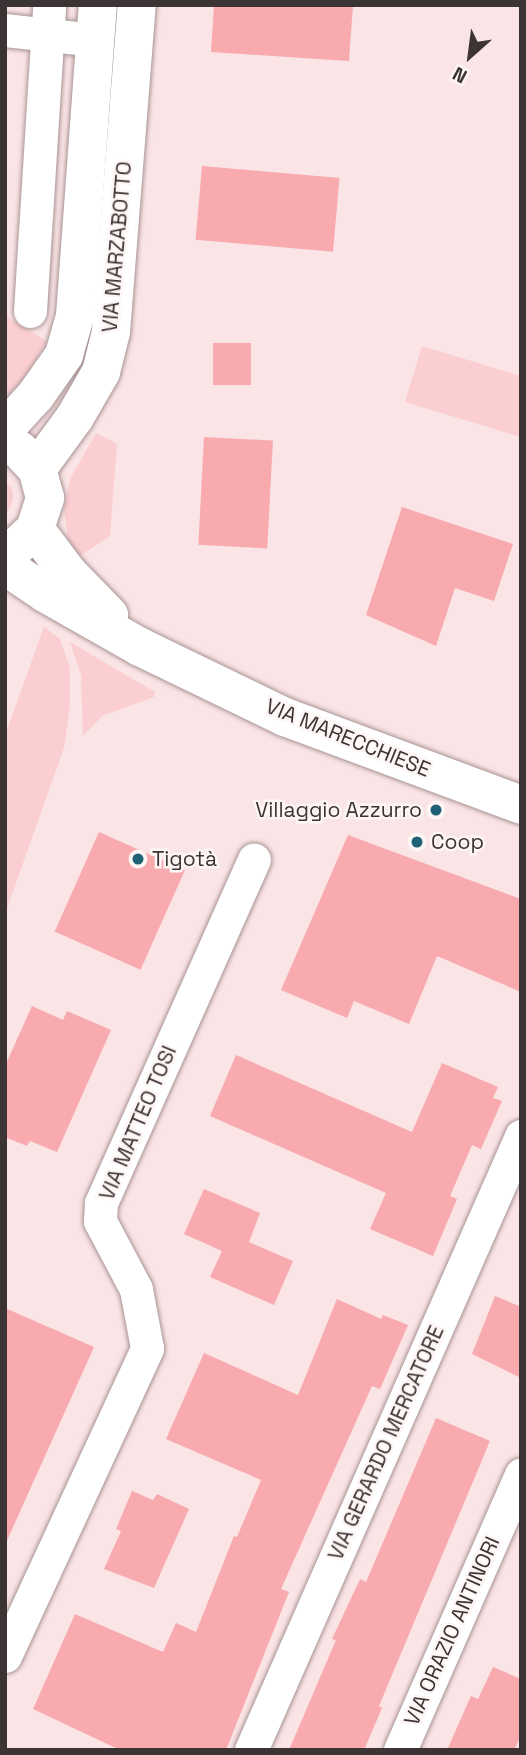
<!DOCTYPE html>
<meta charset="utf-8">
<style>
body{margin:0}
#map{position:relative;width:526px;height:1755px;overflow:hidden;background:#fae4e5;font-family:"Space Grotesk",sans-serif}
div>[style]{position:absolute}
.green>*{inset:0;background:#fbcfd1}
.building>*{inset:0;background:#f8aaaf;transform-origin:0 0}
.roads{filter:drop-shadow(0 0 2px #a89394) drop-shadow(0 0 2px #a89394)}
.street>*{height:33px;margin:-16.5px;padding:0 16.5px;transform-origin:16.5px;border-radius:16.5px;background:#fff}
.secondary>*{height:38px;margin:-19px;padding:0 19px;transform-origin:19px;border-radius:19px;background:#fff}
.dots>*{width:19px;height:19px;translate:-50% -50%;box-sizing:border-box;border:4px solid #fef5f5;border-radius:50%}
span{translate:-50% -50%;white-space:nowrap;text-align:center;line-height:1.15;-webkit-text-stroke:5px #fef5f5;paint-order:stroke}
.street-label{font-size:21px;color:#3c3334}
.poi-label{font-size:21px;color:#3c3334}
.right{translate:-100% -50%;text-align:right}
.left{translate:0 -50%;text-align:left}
.frame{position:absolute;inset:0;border:7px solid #3c3334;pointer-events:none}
.north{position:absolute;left:435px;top:21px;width:70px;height:70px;-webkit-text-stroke:5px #fef5f5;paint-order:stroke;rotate:208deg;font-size:19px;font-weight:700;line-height:28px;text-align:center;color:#3c3334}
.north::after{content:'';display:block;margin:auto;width:24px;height:32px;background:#3c3334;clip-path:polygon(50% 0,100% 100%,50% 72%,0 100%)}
</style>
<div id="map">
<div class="green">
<div style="clip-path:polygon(5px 316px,47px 341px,23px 379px,5px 399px)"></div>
<div style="clip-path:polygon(422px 346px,521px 376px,521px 437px,405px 402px)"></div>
<div style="clip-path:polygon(96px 433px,117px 444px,110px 536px,78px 557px,68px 539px,64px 510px,70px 479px)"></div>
<div style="clip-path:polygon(5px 480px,13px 491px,13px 500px,5px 517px)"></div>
<div style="clip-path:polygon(44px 627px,60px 639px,70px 668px,70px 704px,64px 748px,5px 914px,5px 735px)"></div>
<div style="clip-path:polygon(70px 642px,155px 692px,154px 697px,102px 716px,83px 736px,81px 675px)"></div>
</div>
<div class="building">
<div style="clip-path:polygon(214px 5px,353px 5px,349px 61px,211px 52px)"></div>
<div style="left:202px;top:166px;width:138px;height:74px;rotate:5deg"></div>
<div style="left:213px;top:343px;width:38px;height:42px"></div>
<div style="left:204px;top:437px;width:69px;height:108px;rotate:3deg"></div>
<div style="clip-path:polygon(402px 507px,513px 544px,494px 601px,455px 588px,436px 646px,366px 615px)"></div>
<div style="left:99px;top:832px;width:94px;height:109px;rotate:24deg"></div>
<div style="clip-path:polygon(348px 835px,521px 899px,521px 992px,437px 956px,409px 1024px,354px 1001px,347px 1018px,281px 990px)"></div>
<div style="clip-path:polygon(32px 1006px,63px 1020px,67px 1011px,111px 1030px,57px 1152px,30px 1141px,27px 1146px,5px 1137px,5px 1066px)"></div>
<div style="clip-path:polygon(236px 1055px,412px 1132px,442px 1063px,498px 1087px,493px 1098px,502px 1101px,481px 1149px,472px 1145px,450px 1196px,457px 1199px,433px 1256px,370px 1229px,386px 1193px,210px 1116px)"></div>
<div style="clip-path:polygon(204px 1189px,260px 1213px,249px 1242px,293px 1261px,274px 1305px,210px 1277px,222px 1251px,184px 1234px)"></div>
<div style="clip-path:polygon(495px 1296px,521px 1307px,521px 1378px,472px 1354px)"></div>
<div style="clip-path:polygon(337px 1299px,381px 1319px,383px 1315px,408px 1325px,380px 1389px,372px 1386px,281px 1589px,289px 1592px,226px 1750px,120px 1750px,33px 1709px,75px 1614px,163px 1652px,176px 1623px,196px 1632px,234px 1536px,237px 1537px,261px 1480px,166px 1439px,204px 1353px,298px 1395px)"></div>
<div style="clip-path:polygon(5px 1308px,94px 1347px,5px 1545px)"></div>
<div style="clip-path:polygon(436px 1418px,490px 1441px,379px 1706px,382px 1708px,364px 1750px,289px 1750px,336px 1640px,332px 1639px,360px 1579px,366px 1582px)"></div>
<div style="clip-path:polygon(132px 1491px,153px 1500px,157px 1494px,189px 1509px,154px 1588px,104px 1569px,121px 1531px,116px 1529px)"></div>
<div style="clip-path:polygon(493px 1667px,521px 1679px,521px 1736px,514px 1750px,447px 1750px,471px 1696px,478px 1699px)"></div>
</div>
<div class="roads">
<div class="street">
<div style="left:5px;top:30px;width:91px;rotate:6.3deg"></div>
<div style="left:30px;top:311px;width:307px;rotate:-86.4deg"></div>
<div style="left:5px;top:1656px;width:339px;rotate:-65.2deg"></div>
<div style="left:147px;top:1348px;width:60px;rotate:-100.6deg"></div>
<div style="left:136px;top:1289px;width:77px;rotate:-117.9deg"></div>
<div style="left:100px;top:1221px;width:18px;rotate:-87deg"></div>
<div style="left:101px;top:1203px;width:376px;rotate:-66deg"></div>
<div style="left:251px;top:1750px;width:671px;rotate:-66.26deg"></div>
<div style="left:400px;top:1750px;width:301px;rotate:-66.3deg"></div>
</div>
<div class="secondary">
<div style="left:5px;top:429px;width:46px;rotate:-47.6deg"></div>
<div style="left:36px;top:395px;width:49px;rotate:-55deg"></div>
<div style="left:64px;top:355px;width:41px;rotate:-74.2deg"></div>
<div style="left:75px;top:316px;width:312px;rotate:-85.8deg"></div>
<div style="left:37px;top:469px;width:64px;rotate:-53.8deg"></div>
<div style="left:75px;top:417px;width:52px;rotate:-60deg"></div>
<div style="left:101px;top:372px;width:41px;rotate:-76deg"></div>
<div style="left:111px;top:332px;width:328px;rotate:-85.5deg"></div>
<div style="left:35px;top:529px;width:55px;rotate:53.1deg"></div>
<div style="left:68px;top:573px;width:59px;rotate:45.7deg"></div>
<div style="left:17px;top:546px;width:25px;rotate:-43deg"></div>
<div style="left:35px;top:529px;width:33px;rotate:-72deg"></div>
<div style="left:45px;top:498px;width:30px;rotate:-105deg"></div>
<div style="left:37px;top:469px;width:26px;rotate:-133deg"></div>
<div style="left:5px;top:566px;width:48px;rotate:34deg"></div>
<div style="left:45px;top:593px;width:109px;rotate:29.6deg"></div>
<div style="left:140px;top:647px;width:161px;rotate:25.8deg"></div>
<div style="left:285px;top:717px;width:252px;rotate:20.4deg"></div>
</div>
</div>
<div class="dots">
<div style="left:436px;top:810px;background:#1f6175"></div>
<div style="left:417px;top:842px;background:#1f6175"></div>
<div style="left:138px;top:859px;background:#1f6175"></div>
</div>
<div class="street-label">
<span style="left:117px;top:247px;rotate:-85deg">VIA MARZABOTTO</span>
<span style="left:348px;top:738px;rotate:22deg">VIA MARECCHIESE</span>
<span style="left:138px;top:1123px;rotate:-67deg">VIA MATTEO TOSI</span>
<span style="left:386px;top:1443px;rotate:-66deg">VIA GERARDO MERCATORE</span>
<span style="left:452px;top:1631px;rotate:-66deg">VIA ORAZIO ANTINORI</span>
</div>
<div class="poi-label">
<span class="right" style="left:422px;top:810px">Villaggio Azzurro</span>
<span class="left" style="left:431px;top:842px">Coop</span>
<span class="left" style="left:152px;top:859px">Tigotà</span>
</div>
<div class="frame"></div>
<div class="north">N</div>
</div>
